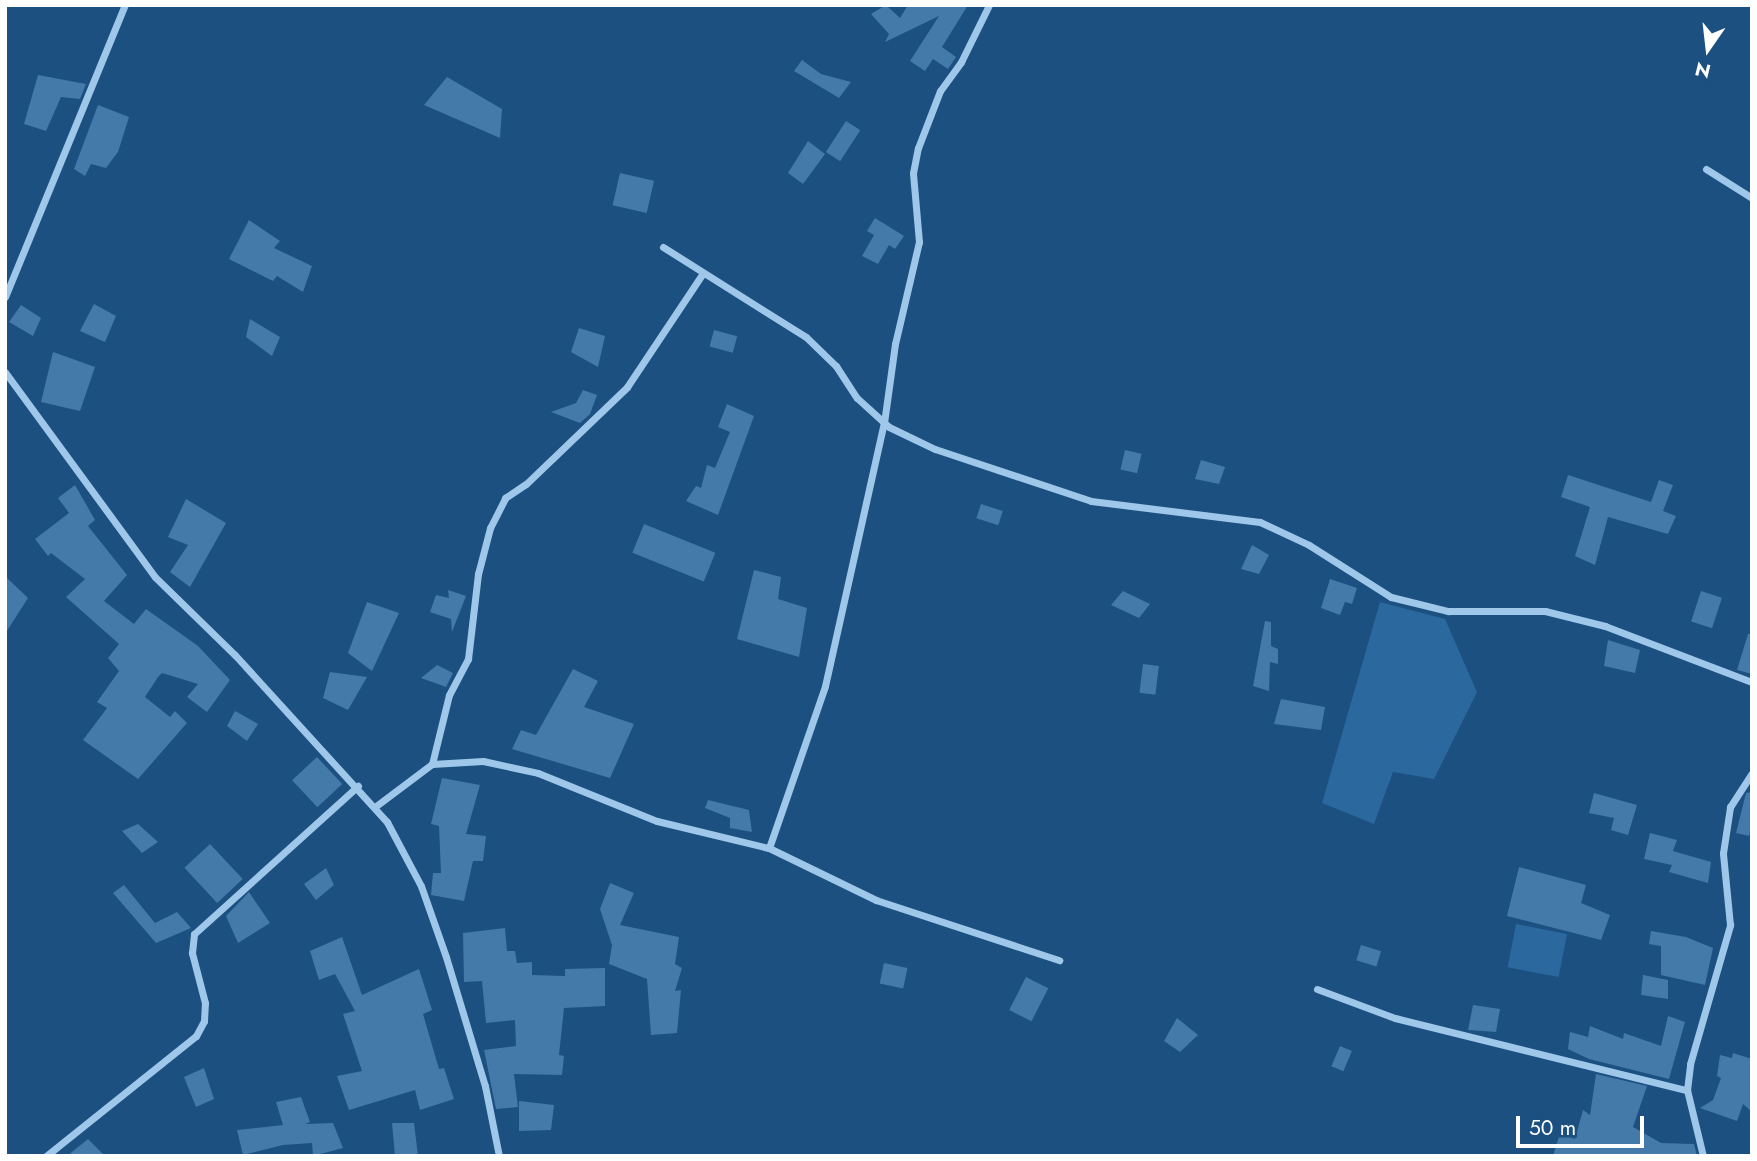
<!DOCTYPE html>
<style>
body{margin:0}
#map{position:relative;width:1757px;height:1161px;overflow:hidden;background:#1b5080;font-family:Jost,sans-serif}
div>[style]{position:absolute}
.green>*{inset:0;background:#2a689d;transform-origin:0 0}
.building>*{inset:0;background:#437aaa;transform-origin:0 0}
.street>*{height:7px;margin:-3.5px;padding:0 3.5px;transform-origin:3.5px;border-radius:3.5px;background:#9ec7ea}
span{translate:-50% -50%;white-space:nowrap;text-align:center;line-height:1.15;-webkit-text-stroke:7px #1b5080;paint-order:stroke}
.frame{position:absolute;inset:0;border:7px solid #fff;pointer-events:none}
.north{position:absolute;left:1673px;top:14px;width:70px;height:70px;-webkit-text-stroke:5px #1b5080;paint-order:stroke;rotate:194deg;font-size:19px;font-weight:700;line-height:28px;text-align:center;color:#fff}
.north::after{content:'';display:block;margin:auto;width:24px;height:32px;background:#fff;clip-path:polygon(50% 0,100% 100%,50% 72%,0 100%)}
.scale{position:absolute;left:1516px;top:1116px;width:128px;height:32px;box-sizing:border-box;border:4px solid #fff;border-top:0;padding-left:9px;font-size:21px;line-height:24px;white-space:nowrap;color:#fff;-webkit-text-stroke:5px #1b5080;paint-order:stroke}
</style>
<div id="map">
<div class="green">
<div style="clip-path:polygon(1380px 602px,1445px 619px,1477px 692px,1434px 779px,1393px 772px,1374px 824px,1322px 803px)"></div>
<div style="left:1516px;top:924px;width:52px;height:44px;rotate:11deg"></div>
</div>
<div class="building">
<div style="clip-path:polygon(886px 5px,900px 18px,908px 5px,968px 5px,942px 47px,956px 57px,948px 69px,933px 59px,925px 71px,910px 61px,939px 16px,885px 42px,889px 34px,871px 14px)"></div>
<div style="clip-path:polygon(802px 60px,821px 74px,851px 82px,839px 98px,794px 71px)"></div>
<div style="clip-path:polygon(38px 75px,86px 84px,80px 99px,61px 97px,46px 131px,24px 124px)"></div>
<div style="clip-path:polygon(447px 77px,502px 109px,500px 138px,424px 105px)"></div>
<div style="clip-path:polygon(98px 105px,129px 117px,118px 152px,106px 168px,91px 164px,85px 176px,74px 169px)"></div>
<div style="left:846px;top:121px;width:17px;height:37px;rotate:33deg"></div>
<div style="clip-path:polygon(808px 141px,825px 154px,803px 184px,788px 173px)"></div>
<div style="left:620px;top:173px;width:35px;height:33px;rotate:13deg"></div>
<div style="clip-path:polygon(875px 218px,904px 236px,895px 249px,889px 245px,878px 264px,862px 256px,874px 235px,867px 231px)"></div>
<div style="clip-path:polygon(249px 220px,280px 241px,274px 248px,312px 266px,303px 292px,277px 276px,273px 281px,229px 259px)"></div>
<div style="clip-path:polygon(94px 304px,116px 316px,105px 342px,80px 331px)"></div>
<div style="clip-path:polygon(21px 305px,41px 318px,33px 336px,9px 322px)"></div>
<div style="clip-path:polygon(250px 319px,280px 337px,272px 356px,246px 337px)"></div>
<div style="clip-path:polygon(579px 328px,605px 336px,598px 367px,571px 352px)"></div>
<div style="left:714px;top:330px;width:24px;height:17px;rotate:15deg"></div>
<div style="clip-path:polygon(53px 352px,95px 367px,80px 411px,41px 402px)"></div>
<div style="clip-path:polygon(583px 390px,597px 395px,590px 414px,580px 423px,551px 412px,576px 403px)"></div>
<div style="clip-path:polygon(727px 404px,754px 416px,718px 515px,686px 501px,696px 486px,701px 488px,707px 465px,715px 468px,730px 432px,718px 427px)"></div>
<div style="left:1125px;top:450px;width:17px;height:20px;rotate:13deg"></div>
<div style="clip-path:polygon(1201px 460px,1225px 467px,1219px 484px,1195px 479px)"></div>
<div style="clip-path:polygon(1568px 475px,1651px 502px,1659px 480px,1673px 485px,1663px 511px,1676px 516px,1668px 534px,1608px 517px,1595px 565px,1575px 556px,1590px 507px,1561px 497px)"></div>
<div style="clip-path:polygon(75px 485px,95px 520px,88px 526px,127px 575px,104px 601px,134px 624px,146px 609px,198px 646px,230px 680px,207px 712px,187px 697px,198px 684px,162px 673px,158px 677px,145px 697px,170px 717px,175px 711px,187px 723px,138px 779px,83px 740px,107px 708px,97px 702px,119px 671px,108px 658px,119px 644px,66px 597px,85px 579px,51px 553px,48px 556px,35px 539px,69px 513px,58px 498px)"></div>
<div style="clip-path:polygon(186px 499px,226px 523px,190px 587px,170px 572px,188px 545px,168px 537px)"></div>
<div style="left:981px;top:504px;width:23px;height:15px;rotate:18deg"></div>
<div style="left:644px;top:524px;width:77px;height:31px;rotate:22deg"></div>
<div style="clip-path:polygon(1252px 545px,1269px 555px,1259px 574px,1241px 569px)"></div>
<div style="clip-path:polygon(754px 570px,781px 577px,778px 599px,807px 608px,799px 657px,737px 639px)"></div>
<div style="clip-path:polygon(5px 576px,28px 598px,5px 634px)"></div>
<div style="clip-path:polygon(1330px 579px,1357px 588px,1352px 604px,1345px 602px,1340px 615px,1321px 608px)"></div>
<div style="clip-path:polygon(448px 590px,466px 596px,452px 632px,451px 619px,430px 612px,436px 595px,449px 598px)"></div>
<div style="clip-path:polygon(1123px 591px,1150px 604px,1139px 618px,1111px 605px)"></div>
<div style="left:1701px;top:591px;width:22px;height:32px;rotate:18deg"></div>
<div style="clip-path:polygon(367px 602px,399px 613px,372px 671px,348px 653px)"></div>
<div style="clip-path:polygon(1265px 621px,1271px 622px,1271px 646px,1278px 649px,1278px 664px,1270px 662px,1269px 691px,1253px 686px)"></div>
<div style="clip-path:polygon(1748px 634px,1752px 634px,1752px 674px,1737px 670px)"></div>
<div style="clip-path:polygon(1608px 640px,1640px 650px,1635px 673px,1604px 666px)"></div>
<div style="left:1143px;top:664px;width:16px;height:29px;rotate:7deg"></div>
<div style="clip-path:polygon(437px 665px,453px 673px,446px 687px,421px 678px)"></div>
<div style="clip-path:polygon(573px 669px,598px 681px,584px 707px,634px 724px,610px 778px,512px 749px,521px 730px,536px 735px)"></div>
<div style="clip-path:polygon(330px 672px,367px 677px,348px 710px,323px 698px)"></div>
<div style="clip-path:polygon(1281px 699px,1325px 707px,1321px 730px,1274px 724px)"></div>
<div style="clip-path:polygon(235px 711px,258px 724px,247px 741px,227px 726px)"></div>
<div style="left:317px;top:757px;width:37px;height:34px;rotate:47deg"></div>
<div style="clip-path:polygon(442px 778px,480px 785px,466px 834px,486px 836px,483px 861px,473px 861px,464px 901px,431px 895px,433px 873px,441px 873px,439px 826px,431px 824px)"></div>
<div style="clip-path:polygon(1752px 792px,1752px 824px,1749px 836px,1736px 833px,1746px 793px)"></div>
<div style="clip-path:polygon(1594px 793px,1637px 805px,1628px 835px,1611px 830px,1614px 818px,1589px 813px)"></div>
<div style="clip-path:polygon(708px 800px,749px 810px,752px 832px,730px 828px,730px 818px,705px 808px)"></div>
<div style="clip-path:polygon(138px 824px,158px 842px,142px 853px,122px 831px)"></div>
<div style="clip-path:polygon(1650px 833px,1677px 840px,1673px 851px,1711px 862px,1708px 883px,1669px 872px,1672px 865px,1644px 859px)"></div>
<div style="left:210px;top:844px;width:48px;height:35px;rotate:47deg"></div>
<div style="clip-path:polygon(1519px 867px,1586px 885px,1581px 903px,1610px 915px,1601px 940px,1507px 916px)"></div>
<div style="clip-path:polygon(326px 868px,334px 885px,316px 900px,304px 884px)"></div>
<div style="clip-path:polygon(610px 883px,634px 893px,620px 925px,679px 937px,675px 964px,682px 968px,675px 991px,681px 990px,677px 1033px,651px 1035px,647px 979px,609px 964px,612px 945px,600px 909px)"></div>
<div style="clip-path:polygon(124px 885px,155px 923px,177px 912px,191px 928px,156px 943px,113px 893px)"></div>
<div style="clip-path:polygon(249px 892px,270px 923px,238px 943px,226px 916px)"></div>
<div style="clip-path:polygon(505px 928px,507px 951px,515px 951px,517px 963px,532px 962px,532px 975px,565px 976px,565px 969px,605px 968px,605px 1006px,564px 1008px,559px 1055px,564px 1056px,562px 1075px,514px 1074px,518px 1107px,496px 1109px,484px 1050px,516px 1046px,515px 1020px,486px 1023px,482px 981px,464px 982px,463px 933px)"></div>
<div style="clip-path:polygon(1651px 931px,1686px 937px,1713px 948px,1705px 985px,1661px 975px,1661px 946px,1649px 944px)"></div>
<div style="clip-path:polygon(342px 937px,362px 995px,419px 969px,432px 1010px,423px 1014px,439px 1069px,444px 1068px,454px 1099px,420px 1110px,415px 1090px,349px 1110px,337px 1076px,362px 1071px,343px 1014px,355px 1011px,335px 974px,319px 980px,310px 951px)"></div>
<div style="left:1361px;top:945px;width:21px;height:16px;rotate:17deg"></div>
<div style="left:884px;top:963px;width:24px;height:21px;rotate:12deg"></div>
<div style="clip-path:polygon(1643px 975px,1668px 980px,1668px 999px,1641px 995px)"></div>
<div style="left:1026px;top:977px;width:25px;height:37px;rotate:27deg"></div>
<div style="clip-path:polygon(1473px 1005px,1500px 1009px,1496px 1032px,1468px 1030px)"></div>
<div style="clip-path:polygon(1668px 1016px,1685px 1022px,1669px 1079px,1589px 1059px,1568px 1049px,1570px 1032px,1588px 1037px,1590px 1026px,1623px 1039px,1624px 1033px,1661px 1046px)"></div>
<div style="clip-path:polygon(1177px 1018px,1198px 1035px,1180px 1052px,1164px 1041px)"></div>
<div style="left:1340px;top:1046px;width:13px;height:22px;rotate:23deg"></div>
<div style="clip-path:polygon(1733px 1053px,1752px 1059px,1752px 1112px,1743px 1104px,1737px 1121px,1700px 1108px,1713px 1100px,1721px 1078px,1717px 1076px,1720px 1055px,1732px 1058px)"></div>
<div style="clip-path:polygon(204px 1068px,214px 1099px,196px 1107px,184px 1077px)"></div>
<div style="clip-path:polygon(1596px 1074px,1647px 1086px,1633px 1127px,1661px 1143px,1694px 1144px,1697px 1156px,1553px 1156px,1560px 1133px,1575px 1139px,1583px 1110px,1590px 1115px)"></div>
<div style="clip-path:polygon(301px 1097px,310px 1122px,305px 1124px,333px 1123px,343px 1148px,313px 1156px,312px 1143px,283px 1145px,243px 1155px,237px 1130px,283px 1125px,276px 1102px)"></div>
<div style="clip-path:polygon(519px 1101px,554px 1105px,551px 1130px,519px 1131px)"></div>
<div style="clip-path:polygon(392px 1123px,414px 1123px,418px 1156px,395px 1156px)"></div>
<div style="clip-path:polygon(88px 1139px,105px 1156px,67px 1156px)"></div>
</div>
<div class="street">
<div style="left:1706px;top:169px;width:54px;rotate:32.2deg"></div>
<div style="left:663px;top:247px;width:169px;rotate:32.2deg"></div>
<div style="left:806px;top:337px;width:42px;rotate:44deg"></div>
<div style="left:836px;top:366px;width:38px;rotate:57deg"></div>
<div style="left:857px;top:398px;width:43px;rotate:42.2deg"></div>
<div style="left:889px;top:427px;width:51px;rotate:25.6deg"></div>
<div style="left:935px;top:449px;width:164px;rotate:18.4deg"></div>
<div style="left:1091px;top:501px;width:170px;rotate:7.1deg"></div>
<div style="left:1260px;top:522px;width:54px;rotate:25.1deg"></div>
<div style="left:1309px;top:545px;width:97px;rotate:32.4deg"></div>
<div style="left:1391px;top:597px;width:59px;rotate:13.8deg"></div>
<div style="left:1448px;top:611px;width:97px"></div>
<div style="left:1545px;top:611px;width:62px;rotate:14deg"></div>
<div style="left:1605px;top:626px;width:157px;rotate:20.9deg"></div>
<div style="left:5px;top:297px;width:316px;rotate:-67.7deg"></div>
<div style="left:5px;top:372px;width:254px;rotate:53.8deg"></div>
<div style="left:155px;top:577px;width:112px;rotate:44.3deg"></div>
<div style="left:235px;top:655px;width:226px;rotate:47.7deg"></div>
<div style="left:387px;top:822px;width:72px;rotate:62deg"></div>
<div style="left:421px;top:886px;width:75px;rotate:70.6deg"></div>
<div style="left:446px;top:957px;width:135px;rotate:73.2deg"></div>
<div style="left:485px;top:1086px;width:71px;rotate:78.7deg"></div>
<div style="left:432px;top:764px;width:71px;rotate:-76.2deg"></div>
<div style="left:449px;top:695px;width:41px;rotate:-62.2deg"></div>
<div style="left:468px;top:659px;width:86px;rotate:-83.3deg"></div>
<div style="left:478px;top:574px;width:48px;rotate:-75.4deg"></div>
<div style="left:490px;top:528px;width:34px;rotate:-63deg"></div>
<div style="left:505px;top:498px;width:25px;rotate:-34deg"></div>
<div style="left:526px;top:484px;width:140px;rotate:-43.8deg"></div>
<div style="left:627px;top:387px;width:137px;rotate:-56.3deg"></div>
<div style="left:376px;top:806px;width:70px;rotate:-36.9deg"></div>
<div style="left:432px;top:764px;width:51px;rotate:-3.4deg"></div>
<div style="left:483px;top:761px;width:56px;rotate:12.3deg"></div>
<div style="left:538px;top:773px;width:128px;rotate:22deg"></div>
<div style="left:657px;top:821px;width:115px;rotate:13.6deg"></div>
<div style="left:769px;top:848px;width:119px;rotate:25.9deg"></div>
<div style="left:876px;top:900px;width:193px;rotate:18.2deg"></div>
<div style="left:769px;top:848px;width:171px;rotate:-70.9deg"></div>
<div style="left:825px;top:686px;width:270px;rotate:-77.4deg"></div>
<div style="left:884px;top:423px;width:80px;rotate:-82.1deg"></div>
<div style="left:895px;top:344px;width:105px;rotate:-76.8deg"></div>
<div style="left:919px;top:242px;width:69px;rotate:-95deg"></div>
<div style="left:913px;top:173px;width:25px;rotate:-79deg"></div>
<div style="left:918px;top:148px;width:61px;rotate:-68.9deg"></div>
<div style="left:940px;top:91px;width:36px;rotate:-54deg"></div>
<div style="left:961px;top:62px;width:64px;rotate:-63.8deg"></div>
<div style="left:1317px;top:989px;width:83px;rotate:20.4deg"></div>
<div style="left:1395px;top:1018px;width:301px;rotate:13.9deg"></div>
<div style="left:46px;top:1156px;width:192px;rotate:-38.7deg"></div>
<div style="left:196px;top:1036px;width:17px;rotate:-62deg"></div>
<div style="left:204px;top:1021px;width:18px;rotate:-87deg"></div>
<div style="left:205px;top:1003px;width:52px;rotate:-104.6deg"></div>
<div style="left:192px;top:953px;width:19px;rotate:-84deg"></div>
<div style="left:194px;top:934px;width:221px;rotate:-42.1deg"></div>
<div style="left:1703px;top:1156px;width:68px;rotate:-103.6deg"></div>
<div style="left:1687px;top:1090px;width:26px;rotate:-83deg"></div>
<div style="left:1690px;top:1064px;width:145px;rotate:-73.9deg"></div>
<div style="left:1730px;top:925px;width:72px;rotate:-95.6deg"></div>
<div style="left:1723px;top:853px;width:47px;rotate:-81.3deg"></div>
<div style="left:1730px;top:807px;width:40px;rotate:-57.1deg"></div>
</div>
<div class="frame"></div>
<div class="north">N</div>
<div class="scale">50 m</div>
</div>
